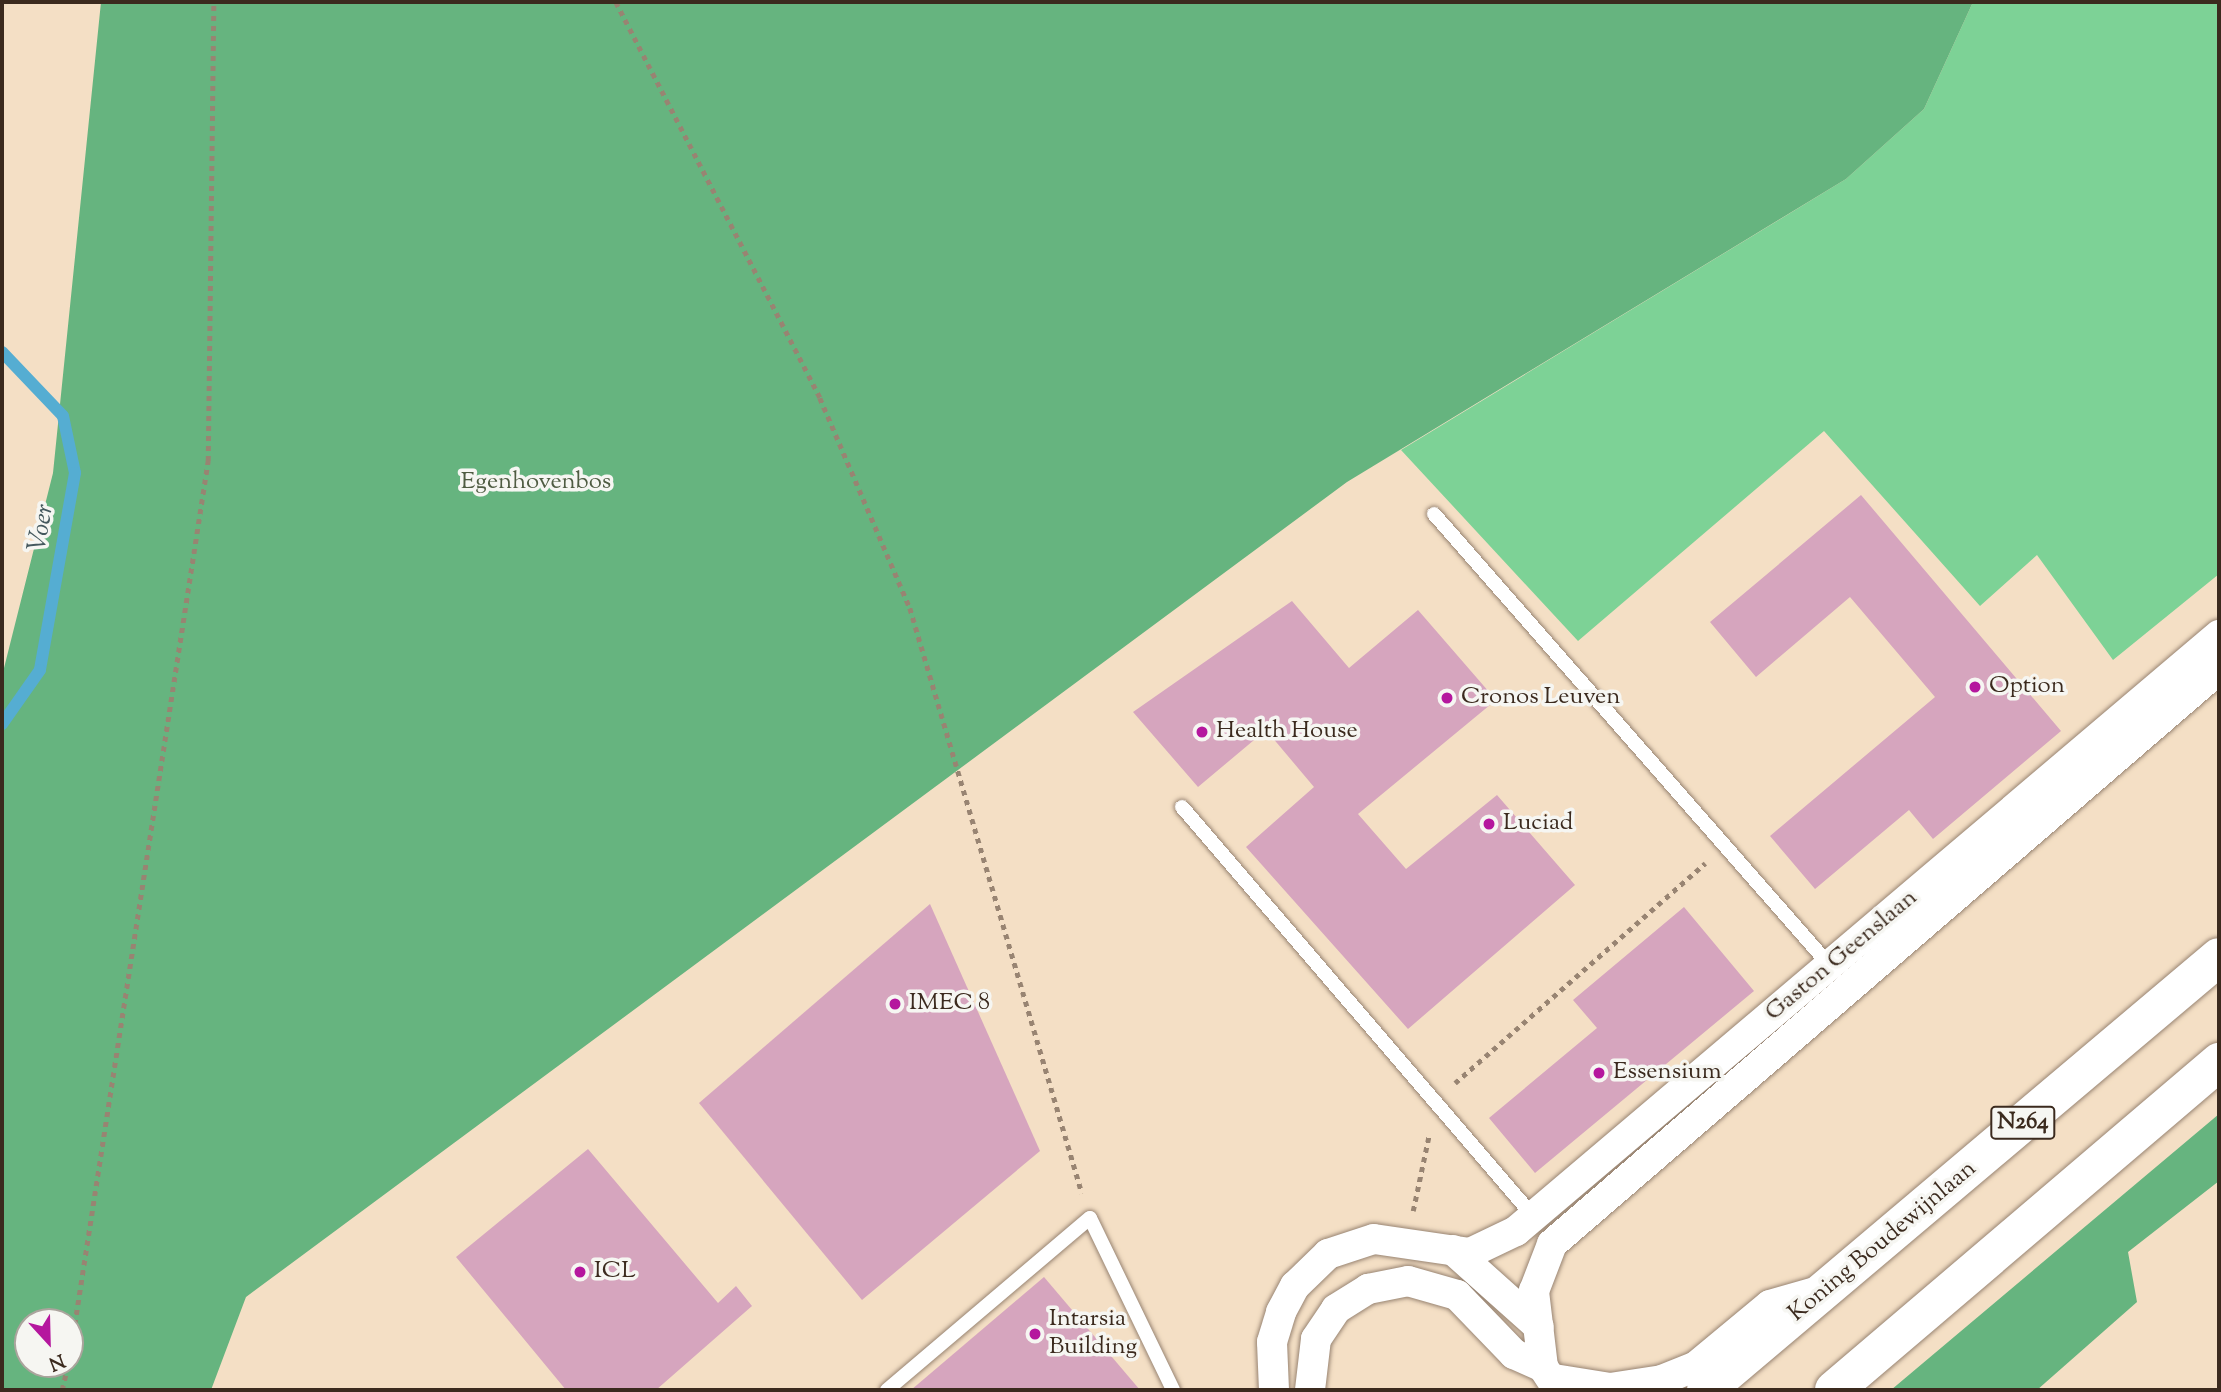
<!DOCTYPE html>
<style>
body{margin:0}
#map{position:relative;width:2221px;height:1392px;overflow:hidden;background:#f4dfc5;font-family:"Sorts Mill Goudy",serif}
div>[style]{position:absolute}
.green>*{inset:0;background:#7dd296}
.forest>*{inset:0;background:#66b47f}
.stream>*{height:12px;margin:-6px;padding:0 6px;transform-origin:6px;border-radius:6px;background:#55add2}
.building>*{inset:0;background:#d6a5be}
.path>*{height:4.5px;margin-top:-2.25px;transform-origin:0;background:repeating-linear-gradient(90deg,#988472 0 5px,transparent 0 10px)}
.roads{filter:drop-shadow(0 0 2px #988472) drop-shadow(0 0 2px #988472)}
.service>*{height:14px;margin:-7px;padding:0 7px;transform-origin:7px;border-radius:7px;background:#fff}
.minor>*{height:30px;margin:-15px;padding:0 15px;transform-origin:15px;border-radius:15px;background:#fff}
.trunk>*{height:38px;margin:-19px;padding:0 19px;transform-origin:19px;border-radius:19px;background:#fff}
.dots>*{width:19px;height:19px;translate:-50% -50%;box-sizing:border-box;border:4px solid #f6f6f2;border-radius:50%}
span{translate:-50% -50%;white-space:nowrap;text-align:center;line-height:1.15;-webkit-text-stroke:7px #f6f6f2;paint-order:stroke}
.shield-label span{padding:2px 5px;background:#f6f6f2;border:2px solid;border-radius:5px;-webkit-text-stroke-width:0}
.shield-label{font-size:23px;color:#3b2a1e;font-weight:700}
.park-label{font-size:24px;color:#4f5c42}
.poi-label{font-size:24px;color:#3b2a1e}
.left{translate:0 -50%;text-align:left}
.street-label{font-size:24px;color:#3b2a1e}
.water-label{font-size:26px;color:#44585d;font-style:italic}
.frame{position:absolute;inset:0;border:4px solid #3b2a1e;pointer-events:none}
.north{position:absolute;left:14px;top:1308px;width:70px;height:70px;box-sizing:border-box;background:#f6f6f2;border:2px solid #aba49d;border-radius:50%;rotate:158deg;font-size:19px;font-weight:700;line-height:28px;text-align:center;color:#3b2a1e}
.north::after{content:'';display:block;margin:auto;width:24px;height:32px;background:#b5179e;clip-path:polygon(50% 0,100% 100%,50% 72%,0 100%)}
</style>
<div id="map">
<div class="green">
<div style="clip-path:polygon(1973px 2px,2219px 2px,2219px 574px,2113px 660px,2037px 555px,1980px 606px,1824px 431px,1578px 641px,1401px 450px,1846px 179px,1924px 109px)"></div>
</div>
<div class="forest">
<div style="clip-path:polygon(evenodd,101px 2px,1973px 2px,1924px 109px,1846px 179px,1347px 482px,246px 1297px,211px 1390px,2px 1390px,2px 676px,53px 473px,101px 2px,28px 1322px,70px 1322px,70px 1364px,28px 1364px,28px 1322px)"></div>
<div style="clip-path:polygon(2219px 1114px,2219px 1181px,2128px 1252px,2137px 1302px,2037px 1390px,1891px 1390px)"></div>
</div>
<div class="stream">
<div style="left:2px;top:352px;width:88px;rotate:46.4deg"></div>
<div style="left:63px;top:416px;width:58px;rotate:78.1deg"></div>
<div style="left:75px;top:473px;width:200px;rotate:100.1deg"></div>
<div style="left:40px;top:670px;width:66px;rotate:125.1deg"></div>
</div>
<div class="building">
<div style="clip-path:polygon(1861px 495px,2061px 731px,1933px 839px,1909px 810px,1815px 889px,1770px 836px,1935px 697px,1850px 597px,1756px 677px,1710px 622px)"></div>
<div style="clip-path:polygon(1292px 601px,1349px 668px,1418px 610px,1496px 700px,1358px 814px,1406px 869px,1497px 795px,1575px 885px,1408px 1029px,1246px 847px,1314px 787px,1266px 730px,1198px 787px,1133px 712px)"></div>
<div style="clip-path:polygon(930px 904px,1040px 1151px,862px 1300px,699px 1103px)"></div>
<div style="clip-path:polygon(1684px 907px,1754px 991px,1535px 1173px,1489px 1118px,1597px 1028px,1573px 1000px)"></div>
<div style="clip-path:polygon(588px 1149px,718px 1303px,736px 1286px,752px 1306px,656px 1390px,566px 1390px,456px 1257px)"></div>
<div style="clip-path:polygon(1044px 1277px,1140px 1390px,911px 1390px)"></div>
</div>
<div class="path">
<div style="left:616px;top:2px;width:445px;rotate:62.7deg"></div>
<div style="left:820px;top:398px;width:228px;rotate:66.8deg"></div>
<div style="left:910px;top:608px;width:610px;rotate:73.62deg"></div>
<div style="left:1455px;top:1083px;width:333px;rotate:-41.3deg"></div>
<div style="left:1413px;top:1211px;width:78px;rotate:-78.1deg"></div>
<div style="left:70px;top:1354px;width:904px;rotate:-81.22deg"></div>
<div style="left:208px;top:461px;width:459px;rotate:-89.3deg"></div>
<div style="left:62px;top:1390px;width:27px;rotate:-77deg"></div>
</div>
<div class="roads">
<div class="service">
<div style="left:1434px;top:514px;width:604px;rotate:48.76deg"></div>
<div style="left:1182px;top:807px;width:540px;rotate:49.35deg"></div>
<div style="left:887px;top:1390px;width:266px;rotate:-40.3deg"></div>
<div style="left:1090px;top:1218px;width:191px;rotate:64.2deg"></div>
</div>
<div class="minor">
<div style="left:1453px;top:1250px;width:115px;rotate:41.8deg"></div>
<div style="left:1543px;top:1367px;width:77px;rotate:-96.8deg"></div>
<div style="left:1534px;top:1291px;width:50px;rotate:-69deg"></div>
<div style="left:1552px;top:1244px;width:881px;rotate:-40.76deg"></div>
<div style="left:1554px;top:1379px;width:57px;rotate:9.1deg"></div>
<div style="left:1610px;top:1388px;width:53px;rotate:-8.7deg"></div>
<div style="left:1662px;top:1380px;width:35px;rotate:-22deg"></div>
<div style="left:1695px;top:1367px;width:97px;rotate:-39.6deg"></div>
<div style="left:1770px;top:1305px;width:51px;rotate:-15.9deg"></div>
<div style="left:1274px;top:1390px;width:48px;rotate:-92.4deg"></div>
<div style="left:1272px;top:1342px;width:31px;rotate:-73deg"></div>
<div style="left:1281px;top:1312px;width:30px;rotate:-62deg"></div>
<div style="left:1295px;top:1286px;width:46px;rotate:-44.1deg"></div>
<div style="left:1328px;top:1254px;width:48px;rotate:-18.1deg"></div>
<div style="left:1374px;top:1239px;width:97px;rotate:8.3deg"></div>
<div style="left:1470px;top:1253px;width:51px;rotate:-25.6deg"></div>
<div style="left:1516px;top:1231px;width:922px;rotate:-40.29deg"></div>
<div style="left:1310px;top:1390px;width:51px;rotate:-83.3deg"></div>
<div style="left:1316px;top:1339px;width:36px;rotate:-56deg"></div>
<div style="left:1336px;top:1309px;width:38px;rotate:-32deg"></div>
<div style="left:1368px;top:1289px;width:41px;rotate:-11.3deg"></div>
<div style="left:1408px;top:1281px;width:51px;rotate:15.9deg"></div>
<div style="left:1457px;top:1295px;width:82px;rotate:46deg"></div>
<div style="left:1514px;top:1354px;width:32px;rotate:24deg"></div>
<div style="left:1543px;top:1367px;width:27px;rotate:57deg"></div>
</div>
<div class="trunk">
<div style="left:1706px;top:1390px;width:671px;rotate:-40.17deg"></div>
<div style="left:1834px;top:1390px;width:506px;rotate:-40.43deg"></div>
</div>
</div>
<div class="dots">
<div style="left:1975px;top:687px;background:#b5179e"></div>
<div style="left:1447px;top:698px;background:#b5179e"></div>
<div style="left:1202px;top:732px;background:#b5179e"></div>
<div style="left:1489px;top:824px;background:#b5179e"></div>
<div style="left:895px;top:1004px;background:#b5179e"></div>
<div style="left:1599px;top:1073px;background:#b5179e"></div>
<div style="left:580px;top:1272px;background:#b5179e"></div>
<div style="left:1035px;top:1334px;background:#b5179e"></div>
</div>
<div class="shield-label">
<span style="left:2023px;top:1123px">N264</span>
</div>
<div class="park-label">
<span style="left:536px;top:483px">Egenhovenbos</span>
</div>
<div class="poi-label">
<span class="left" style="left:1989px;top:687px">Option</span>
<span class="left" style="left:1461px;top:698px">Cronos Leuven</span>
<span class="left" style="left:1216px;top:732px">Health House</span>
<span class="left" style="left:1503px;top:824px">Luciad</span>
<span class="left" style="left:909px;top:1004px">IMEC 8</span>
<span class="left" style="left:1613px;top:1073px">Essensium</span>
<span class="left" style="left:594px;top:1272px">ICL</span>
<span class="left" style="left:1049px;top:1334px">Intarsia<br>Building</span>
</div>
<div class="street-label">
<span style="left:1842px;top:956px;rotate:-40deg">Gaston Geenslaan</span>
<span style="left:1883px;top:1242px;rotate:-40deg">Koning Boudewijnlaan</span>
</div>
<div class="water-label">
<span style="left:42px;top:528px;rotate:-80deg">Voer</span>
</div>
<div class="frame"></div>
<div class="north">N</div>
</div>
